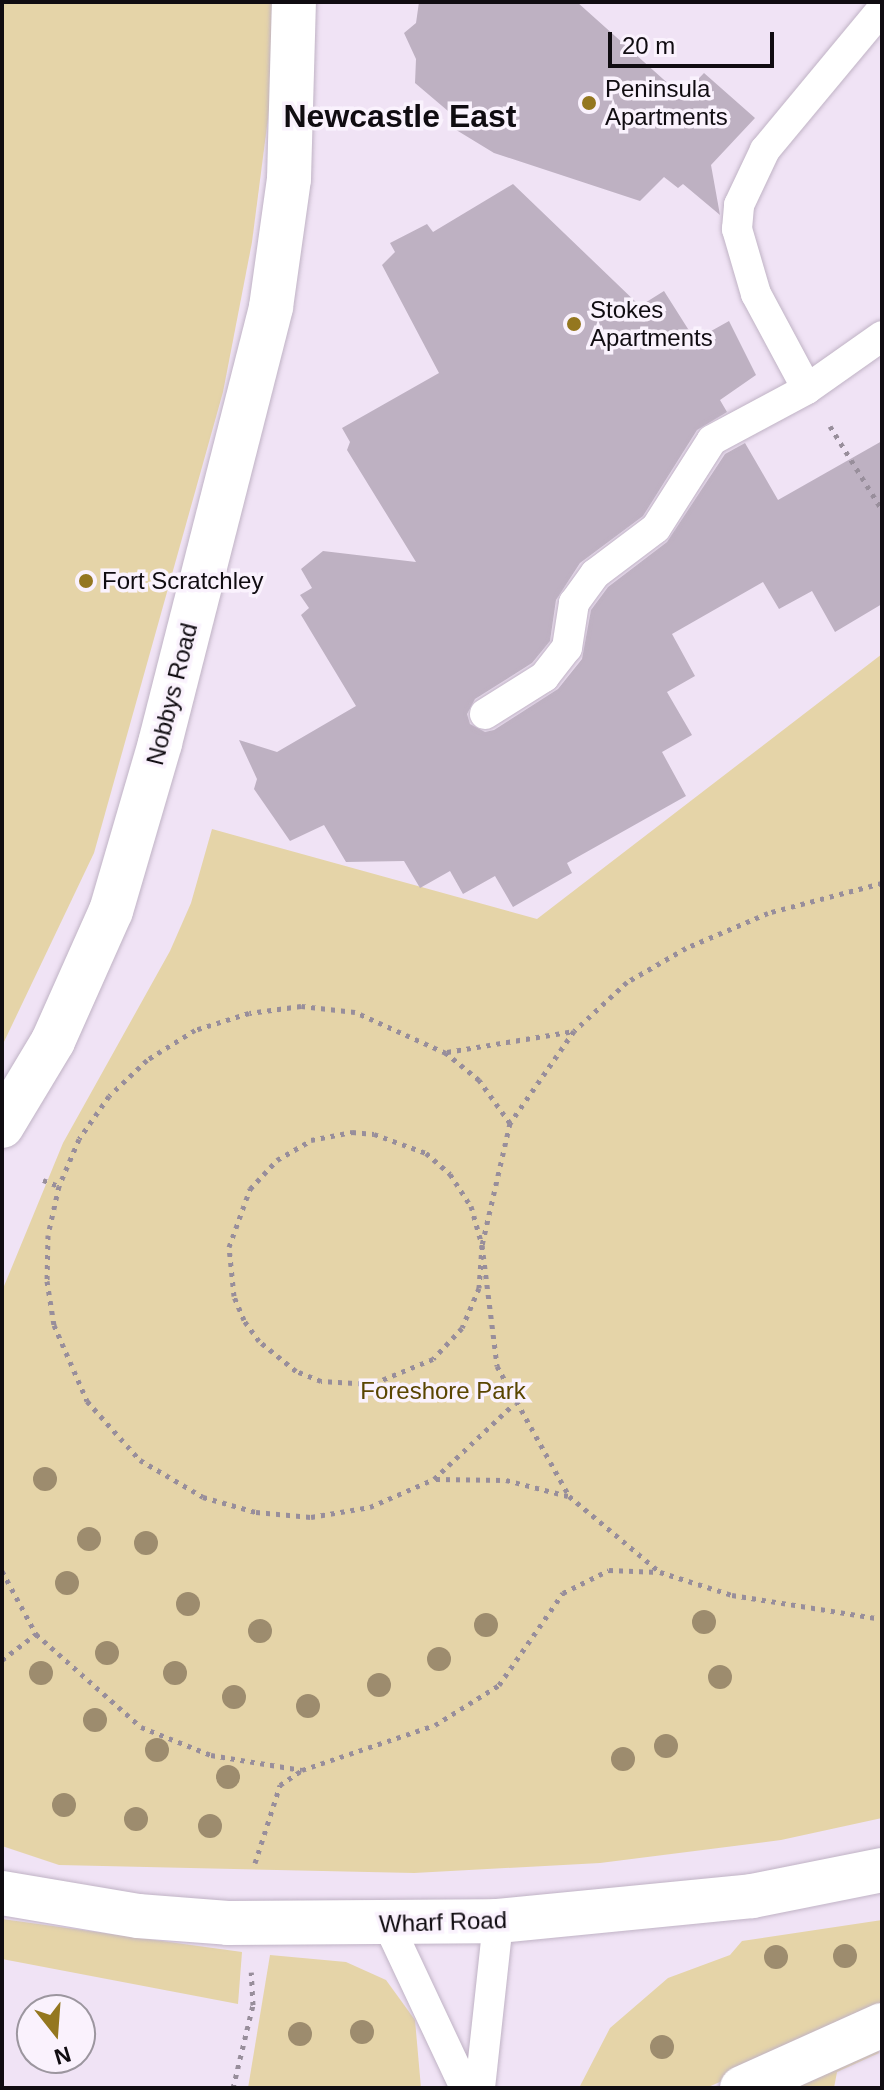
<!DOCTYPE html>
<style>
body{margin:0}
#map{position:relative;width:884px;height:2090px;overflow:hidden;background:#f0e3f5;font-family:Helvetica,sans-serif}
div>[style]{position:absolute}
.green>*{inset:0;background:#e5d4a8}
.building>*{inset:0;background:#beb1c2}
.path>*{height:5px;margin-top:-2.5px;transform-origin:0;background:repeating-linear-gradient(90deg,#988e9b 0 4px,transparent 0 10px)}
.roads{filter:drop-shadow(0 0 2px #c0b3c5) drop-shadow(0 0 2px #c0b3c5)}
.service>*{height:30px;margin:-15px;padding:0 15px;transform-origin:15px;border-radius:15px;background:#fff}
.pedestrian>*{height:44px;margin:-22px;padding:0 22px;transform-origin:22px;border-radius:22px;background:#fff}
.tertiary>*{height:44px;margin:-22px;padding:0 22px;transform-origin:22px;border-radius:22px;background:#fff}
.trees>*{width:24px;height:24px;margin:-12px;border-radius:50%;background:#9d8c6e}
.dots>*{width:22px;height:22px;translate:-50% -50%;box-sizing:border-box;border:4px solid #faf2fd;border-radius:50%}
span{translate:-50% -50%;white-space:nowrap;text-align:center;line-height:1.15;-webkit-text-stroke:7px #faf2fd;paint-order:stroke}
.poi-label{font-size:24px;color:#100c11}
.left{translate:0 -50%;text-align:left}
.street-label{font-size:24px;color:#100c11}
.park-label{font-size:24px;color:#594500}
.district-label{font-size:32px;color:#100c11;font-weight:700}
.frame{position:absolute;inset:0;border:4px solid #100c11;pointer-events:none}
.north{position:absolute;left:16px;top:1994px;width:80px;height:80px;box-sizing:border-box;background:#faf2fd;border:2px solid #9c969f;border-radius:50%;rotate:163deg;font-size:22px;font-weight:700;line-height:32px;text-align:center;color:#100c11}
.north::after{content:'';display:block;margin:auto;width:28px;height:36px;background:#94771f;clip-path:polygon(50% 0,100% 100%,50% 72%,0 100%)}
.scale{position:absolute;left:608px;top:32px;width:166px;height:36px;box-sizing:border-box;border:4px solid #100c11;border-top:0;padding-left:10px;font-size:24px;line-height:28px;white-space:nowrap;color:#100c11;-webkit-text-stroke:6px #faf2fd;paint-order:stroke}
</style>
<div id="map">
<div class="green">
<div style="clip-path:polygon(2px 2px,272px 2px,270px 103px,252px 242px,223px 392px,94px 853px,2px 1046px)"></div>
<div style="clip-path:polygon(882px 654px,882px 1818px,781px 1840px,600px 1863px,414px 1873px,59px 1865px,2px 1846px,2px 1291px,63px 1143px,170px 951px,191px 903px,212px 829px,537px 919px)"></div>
<div style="clip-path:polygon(2px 1919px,242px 1952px,238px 2004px,2px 1959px)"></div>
<div style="clip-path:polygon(882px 1920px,882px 2011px,706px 2088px,579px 2088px,610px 2028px,668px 1978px,730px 1955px,742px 1941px)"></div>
<div style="clip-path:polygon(270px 1955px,346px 1962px,386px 1980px,415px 2020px,421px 2088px,248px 2088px)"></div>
<div style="clip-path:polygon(877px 2048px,879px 2053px,837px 2072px,834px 2088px,788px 2088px)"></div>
</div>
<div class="building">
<div style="clip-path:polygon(419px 2px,577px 2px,682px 96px,704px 73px,755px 118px,711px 165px,720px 215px,683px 184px,678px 188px,664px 177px,640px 201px,494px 153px,453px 128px,448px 111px,415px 83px,416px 59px,404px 33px,416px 23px)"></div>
<div style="clip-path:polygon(513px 184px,640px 306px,664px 291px,695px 340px,729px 321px,756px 375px,720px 400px,727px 412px,697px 430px,643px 516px,580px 563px,556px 600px,550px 641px,532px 663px,475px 699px,467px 714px,470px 724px,485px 732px,494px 730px,558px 689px,582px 659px,591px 610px,608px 587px,667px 542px,725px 454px,745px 443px,778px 500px,882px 441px,882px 604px,835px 632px,812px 591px,779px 609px,763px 582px,672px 634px,695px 676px,667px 692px,692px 735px,662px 752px,686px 796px,567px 863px,572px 873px,513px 907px,495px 876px,463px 894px,450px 871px,420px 888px,404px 861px,346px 862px,324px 825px,290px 841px,254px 789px,257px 779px,239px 740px,277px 752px,356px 706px,301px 615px,309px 608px,300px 595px,312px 588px,301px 569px,323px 551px,416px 562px,347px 450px,350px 442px,342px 428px,439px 373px,382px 265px,395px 252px,390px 243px,427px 224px,433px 232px)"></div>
</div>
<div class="path">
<div style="left:830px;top:426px;width:99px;rotate:58.2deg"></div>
<div style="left:882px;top:883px;width:118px;rotate:165.3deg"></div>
<div style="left:768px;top:913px;width:89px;rotate:156.9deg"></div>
<div style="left:686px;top:948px;width:68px;rotate:150deg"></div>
<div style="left:627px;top:982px;width:72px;rotate:137.2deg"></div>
<div style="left:574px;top:1031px;width:112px;rotate:124.8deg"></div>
<div style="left:510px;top:1123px;width:125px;rotate:102.9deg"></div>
<div style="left:482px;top:1245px;width:43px;rotate:94deg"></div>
<div style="left:479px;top:1288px;width:43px;rotate:113deg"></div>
<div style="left:462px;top:1328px;width:42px;rotate:133.1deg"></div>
<div style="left:433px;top:1359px;width:66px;rotate:157.7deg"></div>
<div style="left:372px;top:1384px;width:51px;rotate:-176.6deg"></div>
<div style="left:321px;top:1381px;width:27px;rotate:-158deg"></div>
<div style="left:296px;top:1371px;width:48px;rotate:-141deg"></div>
<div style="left:259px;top:1341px;width:26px;rotate:-126deg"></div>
<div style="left:244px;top:1320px;width:26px;rotate:-113deg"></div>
<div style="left:234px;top:1296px;width:49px;rotate:-95.8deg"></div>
<div style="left:229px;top:1247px;width:62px;rotate:-70.1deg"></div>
<div style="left:250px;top:1189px;width:40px;rotate:-47deg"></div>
<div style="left:277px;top:1160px;width:39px;rotate:-30deg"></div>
<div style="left:311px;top:1140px;width:42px;rotate:-11deg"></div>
<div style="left:352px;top:1132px;width:22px;rotate:5deg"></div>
<div style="left:374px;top:1134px;width:55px;rotate:20.1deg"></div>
<div style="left:426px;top:1153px;width:32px;rotate:41deg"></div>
<div style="left:450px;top:1174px;width:38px;rotate:57deg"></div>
<div style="left:471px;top:1206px;width:41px;rotate:74.2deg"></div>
<div style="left:482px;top:1245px;width:122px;rotate:82.9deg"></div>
<div style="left:497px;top:1366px;width:149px;rotate:61deg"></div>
<div style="left:569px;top:1496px;width:119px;rotate:39.9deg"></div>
<div style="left:660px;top:1572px;width:76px;rotate:17.7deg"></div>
<div style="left:732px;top:1595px;width:152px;rotate:9.1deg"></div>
<div style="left:447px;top:1052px;width:129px;rotate:-9.4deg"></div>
<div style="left:510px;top:1123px;width:53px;rotate:-125.8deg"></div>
<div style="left:479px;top:1080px;width:43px;rotate:-140.7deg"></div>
<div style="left:446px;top:1053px;width:100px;rotate:-155.7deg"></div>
<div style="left:355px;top:1012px;width:54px;rotate:-173.7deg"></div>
<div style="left:301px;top:1006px;width:52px;rotate:172.3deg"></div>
<div style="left:249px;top:1013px;width:57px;rotate:162.5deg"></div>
<div style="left:195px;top:1030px;width:57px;rotate:148deg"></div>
<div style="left:147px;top:1060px;width:52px;rotate:136.5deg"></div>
<div style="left:109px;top:1096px;width:52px;rotate:124.9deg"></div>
<div style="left:79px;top:1139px;width:51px;rotate:113.1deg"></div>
<div style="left:59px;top:1186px;width:50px;rotate:102.7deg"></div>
<div style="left:48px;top:1235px;width:46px;rotate:91.2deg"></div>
<div style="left:47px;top:1281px;width:45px;rotate:81deg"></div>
<div style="left:54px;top:1325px;width:83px;rotate:66.5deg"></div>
<div style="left:87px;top:1401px;width:79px;rotate:48.1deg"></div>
<div style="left:140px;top:1460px;width:73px;rotate:30.4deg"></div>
<div style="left:203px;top:1497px;width:55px;rotate:15.8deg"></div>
<div style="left:256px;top:1512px;width:55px;rotate:5.2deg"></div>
<div style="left:311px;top:1517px;width:60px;rotate:-9.6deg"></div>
<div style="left:370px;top:1507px;width:70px;rotate:-23.6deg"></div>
<div style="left:434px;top:1479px;width:110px;rotate:-43.2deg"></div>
<div style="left:43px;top:1180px;width:17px;rotate:21deg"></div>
<div style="left:436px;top:1479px;width:70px;rotate:0.8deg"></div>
<div style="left:506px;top:1480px;width:64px;rotate:14.5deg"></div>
<div style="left:2px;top:1571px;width:72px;rotate:61.6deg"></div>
<div style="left:36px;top:1634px;width:140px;rotate:41.5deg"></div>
<div style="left:141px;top:1727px;width:75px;rotate:21.8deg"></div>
<div style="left:211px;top:1755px;width:92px;rotate:9.4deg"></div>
<div style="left:302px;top:1770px;width:140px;rotate:-18.7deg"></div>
<div style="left:435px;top:1725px;width:75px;rotate:-32deg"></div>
<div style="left:499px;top:1685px;width:112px;rotate:-55.2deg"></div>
<div style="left:563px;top:1593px;width:51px;rotate:-26.6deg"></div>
<div style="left:609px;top:1570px;width:50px;rotate:2.3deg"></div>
<div style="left:2px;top:1660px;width:43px;rotate:-37.4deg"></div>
<div style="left:255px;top:1863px;width:82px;rotate:-72.2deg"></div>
<div style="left:280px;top:1785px;width:25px;rotate:-34deg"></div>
<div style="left:233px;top:2088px;width:85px;rotate:-76.5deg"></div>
<div style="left:253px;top:2005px;width:33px;rotate:-93deg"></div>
</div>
<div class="roads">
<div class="service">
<div style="left:807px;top:389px;width:108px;rotate:-118.2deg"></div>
<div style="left:756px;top:294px;width:68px;rotate:-106.3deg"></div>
<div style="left:737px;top:229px;width:24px;rotate:-85deg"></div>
<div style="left:739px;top:205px;width:61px;rotate:-64.7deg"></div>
<div style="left:765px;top:150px;width:183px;rotate:-50.3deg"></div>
<div style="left:485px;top:714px;width:70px;rotate:-32.1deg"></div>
<div style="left:544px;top:677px;width:37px;rotate:-52deg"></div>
<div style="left:567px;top:648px;width:46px;rotate:-81.2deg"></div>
<div style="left:574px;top:603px;width:36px;rotate:-54deg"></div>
<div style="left:595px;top:574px;width:76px;rotate:-37deg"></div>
<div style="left:656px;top:528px;width:104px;rotate:-57.5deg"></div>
<div style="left:712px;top:440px;width:108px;rotate:-28.2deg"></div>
<div style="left:807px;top:389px;width:92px;rotate:-35.2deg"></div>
<div style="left:388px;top:1924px;width:181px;rotate:64.8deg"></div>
<div style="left:480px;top:2088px;width:168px;rotate:-83.8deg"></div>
</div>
<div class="pedestrian">
<div style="left:742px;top:2088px;width:154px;rotate:-24.2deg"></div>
</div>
<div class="tertiary">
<div style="left:2px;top:1126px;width:99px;rotate:-59deg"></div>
<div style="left:53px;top:1041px;width:142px;rotate:-66deg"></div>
<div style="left:111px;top:911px;width:175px;rotate:-73.7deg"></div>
<div style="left:160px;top:743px;width:450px;rotate:-75.7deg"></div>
<div style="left:271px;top:307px;width:129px;rotate:-82deg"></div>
<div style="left:289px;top:179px;width:177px;rotate:-88.4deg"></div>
<div style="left:2px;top:1893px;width:138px;rotate:9.6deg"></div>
<div style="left:138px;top:1916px;width:90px;rotate:4.4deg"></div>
<div style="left:228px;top:1923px;width:270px;rotate:-0.4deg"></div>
<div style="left:498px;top:1921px;width:255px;rotate:-5.6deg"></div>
<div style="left:752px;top:1896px;width:133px;rotate:-11.3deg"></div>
</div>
</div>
<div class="trees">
<div style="left:45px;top:1479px"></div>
<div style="left:89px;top:1539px"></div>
<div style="left:146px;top:1543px"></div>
<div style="left:67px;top:1583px"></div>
<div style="left:188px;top:1604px"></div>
<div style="left:704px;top:1622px"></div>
<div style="left:486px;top:1625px"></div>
<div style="left:260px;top:1631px"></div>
<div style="left:107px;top:1653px"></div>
<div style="left:439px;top:1659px"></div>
<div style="left:41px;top:1673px"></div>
<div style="left:175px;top:1673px"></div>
<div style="left:720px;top:1677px"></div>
<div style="left:379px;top:1685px"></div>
<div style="left:234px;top:1697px"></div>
<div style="left:308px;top:1706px"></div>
<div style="left:95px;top:1720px"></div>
<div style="left:666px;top:1746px"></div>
<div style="left:157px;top:1750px"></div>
<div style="left:623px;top:1759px"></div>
<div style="left:228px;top:1777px"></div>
<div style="left:64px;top:1805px"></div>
<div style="left:136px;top:1819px"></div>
<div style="left:210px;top:1826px"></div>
<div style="left:845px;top:1956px"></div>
<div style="left:776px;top:1957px"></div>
<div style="left:362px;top:2032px"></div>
<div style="left:300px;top:2034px"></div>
<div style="left:662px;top:2047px"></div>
</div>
<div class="dots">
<div style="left:589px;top:103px;background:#94771f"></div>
<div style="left:574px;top:324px;background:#94771f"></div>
<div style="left:86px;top:581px;background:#94771f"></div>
</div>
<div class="poi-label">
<span class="left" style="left:605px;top:103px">Peninsula<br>Apartments</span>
<span class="left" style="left:590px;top:324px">Stokes<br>Apartments</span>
<span class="left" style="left:102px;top:581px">Fort Scratchley</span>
</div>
<div class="street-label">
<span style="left:172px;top:694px;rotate:-76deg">Nobbys Road</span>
<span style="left:443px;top:1922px;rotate:-2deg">Wharf Road</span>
</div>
<div class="park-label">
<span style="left:443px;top:1391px">Foreshore Park</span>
</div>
<div class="district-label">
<span style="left:400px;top:116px">Newcastle East</span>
</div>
<div class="frame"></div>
<div class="north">N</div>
<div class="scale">20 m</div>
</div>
